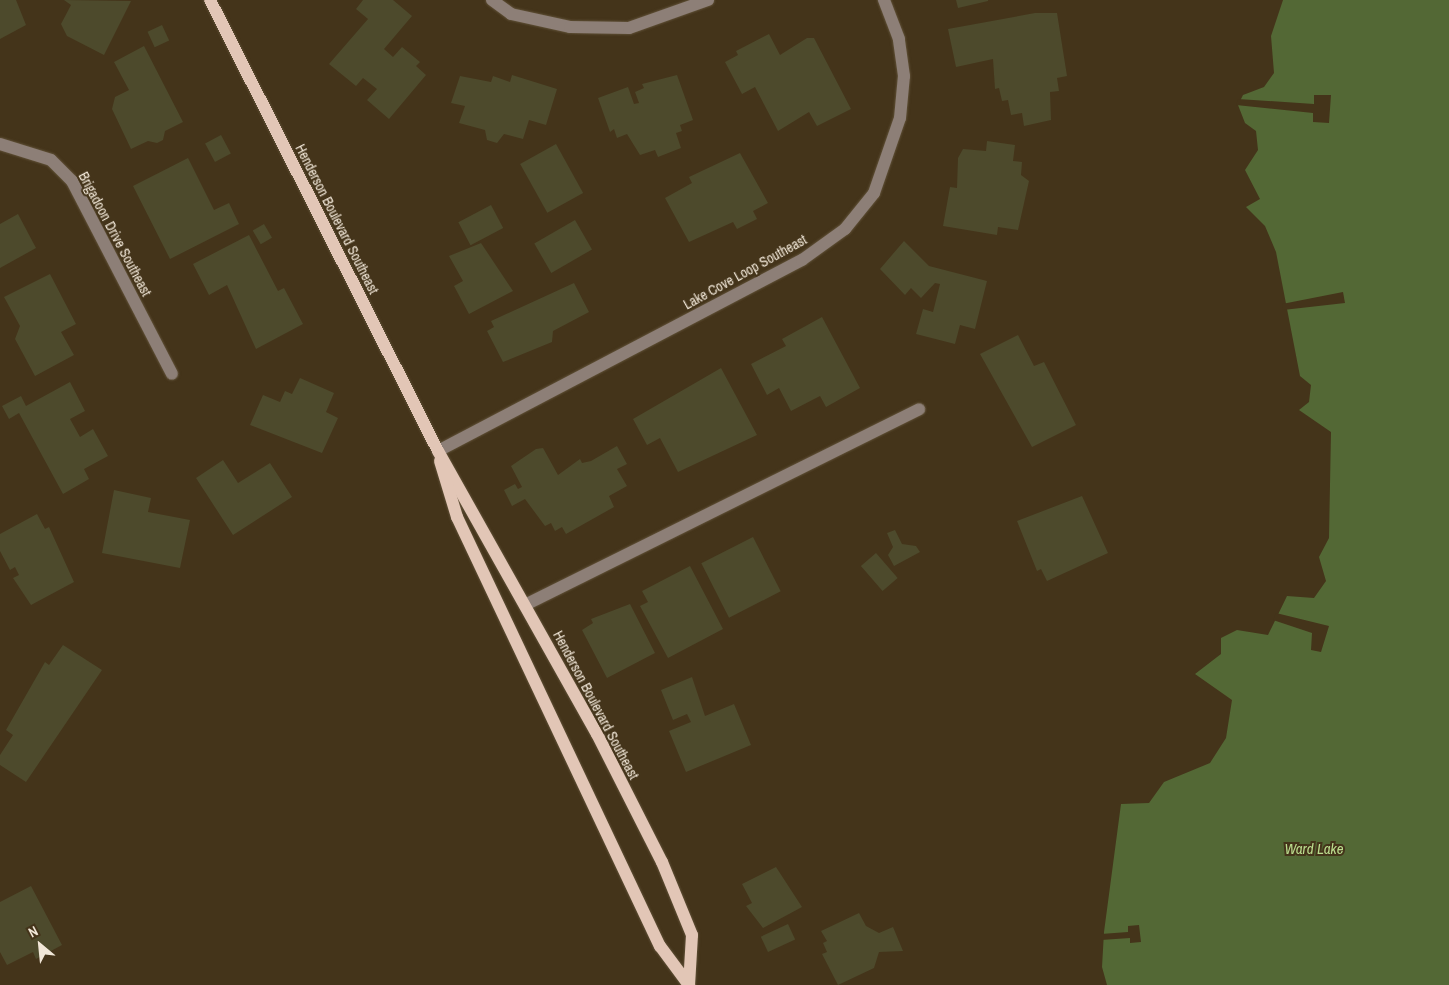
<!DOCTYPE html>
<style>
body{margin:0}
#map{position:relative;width:1449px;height:985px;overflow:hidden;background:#44341a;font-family:"Archivo Narrow",sans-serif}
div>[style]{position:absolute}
.water>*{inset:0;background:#536835}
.pier>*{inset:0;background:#44341a}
.building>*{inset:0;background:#4d4a2c;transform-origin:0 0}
.roads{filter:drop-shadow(0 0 1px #605138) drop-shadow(0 0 1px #605138)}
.minor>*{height:12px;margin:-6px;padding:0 6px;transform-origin:6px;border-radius:6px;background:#8d7f77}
.major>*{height:12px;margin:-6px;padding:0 6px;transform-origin:6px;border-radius:6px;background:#e2c6b6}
span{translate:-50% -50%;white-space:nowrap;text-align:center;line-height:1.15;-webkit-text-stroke:4px #44341a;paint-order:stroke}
.street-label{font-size:14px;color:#f1e7d8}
.water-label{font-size:15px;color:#bbdc8e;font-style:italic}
.north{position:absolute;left:15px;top:920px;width:50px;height:50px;-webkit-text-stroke:4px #44341a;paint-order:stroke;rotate:332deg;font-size:14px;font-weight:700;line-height:20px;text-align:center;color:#f1e7d8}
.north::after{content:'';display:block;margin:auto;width:18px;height:22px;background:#f1e7d8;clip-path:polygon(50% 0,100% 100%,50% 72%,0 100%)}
</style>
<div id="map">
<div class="water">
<div style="clip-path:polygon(1283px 0,1449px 0,1449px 985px,1107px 985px,1102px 967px,1104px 932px,1121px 804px,1149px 803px,1164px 782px,1210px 763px,1226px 738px,1232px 700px,1195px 674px,1221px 654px,1221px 638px,1237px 630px,1268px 635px,1287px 596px,1314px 598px,1326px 581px,1319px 557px,1329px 538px,1331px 432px,1299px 410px,1309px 402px,1311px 385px,1300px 376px,1276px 252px,1265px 226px,1246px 207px,1260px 199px,1245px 170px,1258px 150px,1256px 131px,1245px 123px,1238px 105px,1243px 95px,1264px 87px,1274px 73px,1271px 36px)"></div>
</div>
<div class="pier">
<div style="clip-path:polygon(1314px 95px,1331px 95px,1329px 123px,1313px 122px,1313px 113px,1236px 105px,1238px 99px,1314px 104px)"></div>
<div style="clip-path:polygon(1343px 292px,1345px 303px,1283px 310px,1282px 304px)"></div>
<div style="clip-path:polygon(1276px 613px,1329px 626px,1321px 652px,1311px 650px,1312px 633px,1273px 620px)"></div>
<div style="clip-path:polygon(1139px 925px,1141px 942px,1130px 943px,1130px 938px,1101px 940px,1101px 934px,1128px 932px,1128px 926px)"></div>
</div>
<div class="building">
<div style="clip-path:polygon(0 0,16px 0,26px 25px,0 39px)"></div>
<div style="clip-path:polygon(64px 0,131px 1px,104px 55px,67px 36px,61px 24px,71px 5px)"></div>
<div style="clip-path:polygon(363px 0,393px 0,412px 16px,384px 49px,393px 57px,402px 47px,420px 62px,416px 66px,426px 75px,389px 119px,367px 100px,377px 89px,363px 78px,356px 86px,329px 64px,368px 19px,356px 9px)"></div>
<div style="clip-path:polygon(956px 0,988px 0,988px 1px,958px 8px)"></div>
<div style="clip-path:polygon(1035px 13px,1057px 13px,1067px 76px,1057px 78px,1059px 91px,1050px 92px,1051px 120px,1024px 126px,1022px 113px,1011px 115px,1008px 100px,1002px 101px,999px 88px,995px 89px,993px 59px,956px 67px,948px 29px)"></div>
<div style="left:162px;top:25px;width:17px;height:16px;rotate:65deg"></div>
<div style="clip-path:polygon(769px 34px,780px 55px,807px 38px,814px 38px,851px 109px,817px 126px,809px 112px,778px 131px,755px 87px,742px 94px,725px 62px,738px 55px,736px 51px)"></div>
<div style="clip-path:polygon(144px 46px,183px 122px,165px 131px,163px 140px,157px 143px,148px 141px,131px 149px,112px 109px,115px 97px,129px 90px,114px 62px)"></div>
<div style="clip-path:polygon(512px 75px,557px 89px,546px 125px,529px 120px,523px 139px,504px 134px,497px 143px,487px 140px,485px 130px,459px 123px,465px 106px,451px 103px,460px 76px,491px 82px,493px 76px,510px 82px)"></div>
<div style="clip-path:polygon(677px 75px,693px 120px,680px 125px,682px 131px,676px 133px,681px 148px,658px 157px,655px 150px,640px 155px,627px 134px,617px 138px,614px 129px,610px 132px,598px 98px,628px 87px,634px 104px,639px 103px,635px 92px,644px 88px,642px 84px)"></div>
<div style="left:221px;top:135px;width:21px;height:18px;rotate:62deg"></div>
<div style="clip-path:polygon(987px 141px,1015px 145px,1013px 161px,1022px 162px,1021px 175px,1029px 181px,1018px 230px,998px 227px,997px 235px,943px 226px,950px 187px,957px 188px,958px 158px,963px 149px,986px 151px)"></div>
<div style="left:556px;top:144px;width:56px;height:41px;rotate:61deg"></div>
<div style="clip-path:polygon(740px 153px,768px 203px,753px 211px,757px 219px,737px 229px,733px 222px,689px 242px,665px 198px,692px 183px,689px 177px)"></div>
<div style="clip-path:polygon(188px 158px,214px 210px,229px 203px,239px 224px,170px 259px,133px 186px)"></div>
<div style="left:491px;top:205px;width:26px;height:37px;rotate:62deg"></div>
<div style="clip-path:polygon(18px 214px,36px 248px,0 268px,0 224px)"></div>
<div style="left:575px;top:220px;width:34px;height:47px;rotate:60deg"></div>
<div style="left:264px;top:224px;width:16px;height:13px;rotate:60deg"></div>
<div style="clip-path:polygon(249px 235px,278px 291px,284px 288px,303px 324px,256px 349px,227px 285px,209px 295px,193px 264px)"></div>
<div style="clip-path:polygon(904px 241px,929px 266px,987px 281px,975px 329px,960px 325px,955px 344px,916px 334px,923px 309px,933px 312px,940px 284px,935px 283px,921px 298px,911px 288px,905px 295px,880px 269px)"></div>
<div style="clip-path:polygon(481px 243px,513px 291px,469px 314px,454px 286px,463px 281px,449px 256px)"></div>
<div style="clip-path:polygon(50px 274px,76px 324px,61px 332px,74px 355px,35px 376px,15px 339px,20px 326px,4px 297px)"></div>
<div style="clip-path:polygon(574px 283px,589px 312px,553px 331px,552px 342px,503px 362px,487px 331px,494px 327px,491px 321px)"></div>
<div style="clip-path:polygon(822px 317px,860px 388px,826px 407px,820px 396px,791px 411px,779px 388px,767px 395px,751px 364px,786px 346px,782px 339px)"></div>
<div style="clip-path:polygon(1018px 335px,1034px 366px,1044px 362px,1076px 425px,1032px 447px,980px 354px)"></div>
<div style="clip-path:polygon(721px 368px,757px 435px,678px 472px,660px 438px,647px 445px,633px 419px)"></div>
<div style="clip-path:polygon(300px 378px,334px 393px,326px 412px,338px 418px,322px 453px,250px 425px,263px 395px,280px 402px,285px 391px,292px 394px)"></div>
<div style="clip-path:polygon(70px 382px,85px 411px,70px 419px,80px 437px,93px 429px,108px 456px,84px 469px,89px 479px,63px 494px,19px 413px,9px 419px,2px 406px,21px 396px,26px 406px)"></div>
<div style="clip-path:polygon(617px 446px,627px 464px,617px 469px,627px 486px,609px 496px,614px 507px,566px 534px,562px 527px,555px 531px,551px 523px,545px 526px,525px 499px,512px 506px,504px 490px,515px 484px,518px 489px,522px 487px,511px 466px,536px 449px,543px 448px,558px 475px,580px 459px,582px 463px,591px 461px)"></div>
<div style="clip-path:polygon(223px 460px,238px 483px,270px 463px,292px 497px,233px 535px,196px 478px)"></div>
<div style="clip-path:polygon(114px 490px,151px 498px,148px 512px,190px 520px,180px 568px,102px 553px)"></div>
<div style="clip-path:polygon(1082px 496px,1108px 553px,1047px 581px,1041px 569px,1037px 571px,1017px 521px)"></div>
<div style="clip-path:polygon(37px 514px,45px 529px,49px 527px,74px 582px,31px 605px,13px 578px,19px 575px,15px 567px,10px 570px,0 551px,0 534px)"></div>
<div style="clip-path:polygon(895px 530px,902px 544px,916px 546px,920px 552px,894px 566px,888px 555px,893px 547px,887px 533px)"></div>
<div style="left:753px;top:537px;width:61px;height:58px;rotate:63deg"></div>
<div style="left:876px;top:553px;width:33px;height:20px;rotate:49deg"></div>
<div style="clip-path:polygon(690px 566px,723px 629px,668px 658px,640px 606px,648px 602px,642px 591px)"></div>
<div style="clip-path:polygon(630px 604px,655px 653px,607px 678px,582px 630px,593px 623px,591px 619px)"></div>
<div style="clip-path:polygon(63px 645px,102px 670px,26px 782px,0 765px,0 755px,13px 735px,6px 730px,45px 662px,49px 665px)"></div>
<div style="clip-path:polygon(692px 677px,705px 716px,734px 704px,751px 745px,686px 772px,669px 731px,691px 722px,687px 714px,673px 720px,661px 690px)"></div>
<div style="clip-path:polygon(776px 867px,802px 907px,763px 928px,746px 906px,752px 903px,742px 884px)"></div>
<div style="clip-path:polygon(31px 886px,62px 945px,36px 959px,33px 952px,7px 965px,0 952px,0 902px)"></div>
<div style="clip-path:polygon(859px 913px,866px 926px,879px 933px,893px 927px,903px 951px,879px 952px,874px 968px,838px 985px,822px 954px,827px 952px,823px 943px,827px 941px,821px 931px)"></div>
<div style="left:788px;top:924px;width:17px;height:30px;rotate:65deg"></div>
</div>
<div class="roads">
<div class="minor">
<div style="left:492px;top:0;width:24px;rotate:36deg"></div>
<div style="left:511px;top:14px;width:60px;rotate:12.4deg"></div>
<div style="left:570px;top:27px;width:59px;rotate:1deg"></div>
<div style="left:629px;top:28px;width:84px;rotate:-19.5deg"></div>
<div style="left:0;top:144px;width:53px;rotate:17.4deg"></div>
<div style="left:51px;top:160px;width:30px;rotate:45deg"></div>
<div style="left:72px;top:181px;width:217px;rotate:62.6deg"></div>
<div style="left:438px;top:451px;width:411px;rotate:-27.7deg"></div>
<div style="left:802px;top:260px;width:53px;rotate:-35.8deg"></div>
<div style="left:845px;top:229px;width:46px;rotate:-51.1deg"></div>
<div style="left:874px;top:193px;width:79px;rotate:-70.9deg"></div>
<div style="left:900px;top:118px;width:42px;rotate:-84.6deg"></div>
<div style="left:904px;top:76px;width:37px;rotate:-98deg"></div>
<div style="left:899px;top:39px;width:42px;rotate:-111deg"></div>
<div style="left:525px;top:605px;width:440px;rotate:-26.4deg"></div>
</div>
<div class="major">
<div style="left:210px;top:0;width:505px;rotate:63.18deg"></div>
<div style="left:438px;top:451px;width:325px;rotate:60.7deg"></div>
<div style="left:597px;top:734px;width:144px;rotate:63.1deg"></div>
<div style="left:662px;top:862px;width:79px;rotate:67.7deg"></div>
<div style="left:692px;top:935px;width:50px;rotate:93.4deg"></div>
<div style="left:440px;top:461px;width:59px;rotate:73.1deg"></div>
<div style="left:457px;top:517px;width:475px;rotate:64.7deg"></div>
<div style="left:660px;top:946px;width:49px;rotate:53.4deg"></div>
</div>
</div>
<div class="street-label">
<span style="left:337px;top:219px;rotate:63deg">Henderson Boulevard Southeast</span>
<span style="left:115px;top:234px;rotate:62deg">Brigadoon Drive Southeast</span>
<span style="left:745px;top:272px;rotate:-29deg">Lake Cove Loop Southeast</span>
<span style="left:596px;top:705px;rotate:62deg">Henderson Boulevard Southeast</span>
</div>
<div class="water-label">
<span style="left:1314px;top:849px">Ward Lake</span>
</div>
<div class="north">N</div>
</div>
